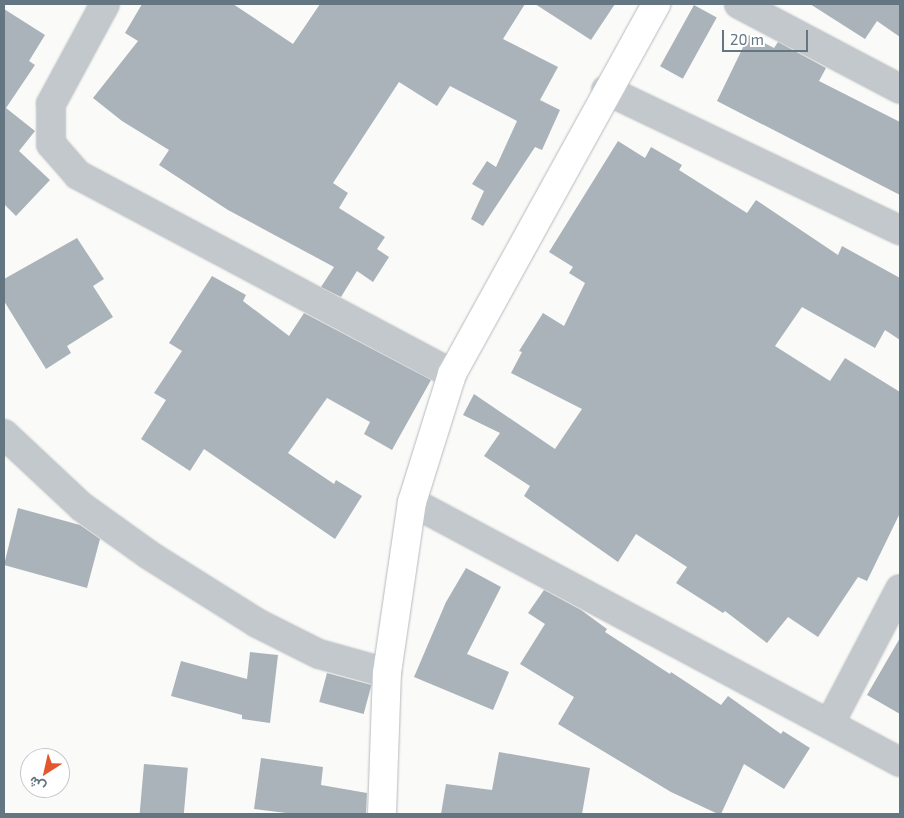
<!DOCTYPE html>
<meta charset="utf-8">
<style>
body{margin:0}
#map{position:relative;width:904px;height:818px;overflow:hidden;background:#fafaf8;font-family:"Exo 2",Vazirmatn,sans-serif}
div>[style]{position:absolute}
.building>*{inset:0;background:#aab3b9;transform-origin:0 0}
.roads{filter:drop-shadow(0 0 1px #b5babe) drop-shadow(0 0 1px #b5babe)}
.minor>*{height:28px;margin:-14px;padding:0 14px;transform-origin:14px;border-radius:14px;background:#c3c8cc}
.major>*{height:28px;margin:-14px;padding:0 14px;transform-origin:14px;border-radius:14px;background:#fff}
span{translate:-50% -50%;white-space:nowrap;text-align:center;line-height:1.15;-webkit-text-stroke:5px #fff;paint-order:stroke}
.frame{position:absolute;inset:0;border:5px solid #657683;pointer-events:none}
.north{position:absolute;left:20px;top:748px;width:50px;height:50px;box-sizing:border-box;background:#fff;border:1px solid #c1c8cd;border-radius:50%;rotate:215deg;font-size:14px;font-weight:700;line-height:20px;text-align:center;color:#657683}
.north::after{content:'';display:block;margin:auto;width:18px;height:22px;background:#e4572e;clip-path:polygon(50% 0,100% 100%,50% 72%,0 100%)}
.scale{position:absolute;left:722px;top:30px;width:86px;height:22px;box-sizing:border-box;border:2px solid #657683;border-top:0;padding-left:6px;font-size:15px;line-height:18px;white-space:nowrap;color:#657683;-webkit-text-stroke:4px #fff;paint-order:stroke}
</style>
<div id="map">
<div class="building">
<div style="clip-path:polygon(142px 4px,233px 4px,293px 44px,320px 4px,525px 4px,503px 39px,558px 67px,540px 100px,560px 110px,542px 150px,535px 147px,483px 226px,471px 219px,484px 191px,472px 184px,487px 161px,496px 167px,517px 121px,450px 86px,437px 106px,399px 82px,333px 183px,348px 193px,339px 208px,385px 237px,377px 249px,389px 257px,373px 282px,357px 271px,341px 297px,321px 287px,334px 267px,228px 210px,159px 165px,169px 150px,122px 121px,93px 98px,138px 41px,125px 33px)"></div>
<div style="clip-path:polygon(535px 4px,615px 4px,591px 40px)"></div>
<div style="clip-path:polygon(810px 4px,900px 4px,900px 37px,877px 21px,865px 39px)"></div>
<div style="left:694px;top:5px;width:26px;height:70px;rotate:29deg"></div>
<div style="clip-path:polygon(4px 9px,45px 35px,29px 61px,35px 65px,6px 108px,35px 131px,19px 151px,50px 180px,16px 216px,4px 204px)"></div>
<div style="clip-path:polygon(749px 35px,774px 48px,778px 42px,826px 68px,819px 81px,900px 122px,900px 195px,717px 101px)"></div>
<div style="clip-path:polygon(618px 141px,645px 158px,651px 147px,682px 165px,679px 170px,747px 213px,756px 200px,838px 255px,842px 246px,900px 278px,900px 340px,885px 330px,875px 348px,802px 307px,775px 346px,830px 381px,845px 358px,900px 392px,900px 513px,867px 581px,858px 577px,818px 637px,788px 617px,767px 643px,725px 611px,723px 613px,676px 583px,687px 567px,636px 534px,618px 562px,524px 496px,530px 486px,484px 456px,500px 433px,463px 415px,474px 394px,555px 449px,582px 409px,511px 373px,522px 352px,519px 351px,543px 313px,564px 326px,585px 283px,569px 273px,573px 267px,549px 252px)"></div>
<div style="clip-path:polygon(77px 238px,104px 279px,93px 286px,113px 317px,67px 346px,71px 353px,46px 369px,4px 301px,4px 279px)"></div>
<div style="clip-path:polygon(212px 276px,246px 295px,243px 301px,289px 336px,304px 313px,431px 380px,392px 450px,364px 434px,370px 422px,327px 398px,288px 453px,334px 484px,336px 480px,362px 496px,335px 539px,204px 449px,190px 471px,141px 439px,166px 400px,154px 393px,182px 351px,169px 343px)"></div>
<div style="clip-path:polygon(18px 508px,80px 525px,100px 539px,87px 588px,4px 565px)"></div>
<div style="clip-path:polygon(466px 568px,501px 587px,467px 654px,509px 672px,493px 710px,414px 677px,446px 602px)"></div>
<div style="clip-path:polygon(544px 590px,581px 610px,607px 629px,605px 632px,670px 674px,671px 672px,721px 705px,728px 696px,781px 734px,783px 731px,810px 748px,784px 789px,744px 764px,721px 814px,718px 814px,671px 792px,558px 724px,574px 697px,520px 664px,545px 624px,528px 613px)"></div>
<div style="clip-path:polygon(900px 638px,900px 714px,867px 695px)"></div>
<div style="clip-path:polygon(250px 652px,278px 655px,270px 723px,242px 719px,242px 715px,171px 696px,181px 661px,247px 679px)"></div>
<div style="left:327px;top:673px;width:46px;height:30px;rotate:15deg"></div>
<div style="clip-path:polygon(499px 752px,590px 768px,582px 814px,441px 814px,446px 784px,492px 790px)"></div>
<div style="clip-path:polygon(261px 758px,323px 767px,321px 785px,367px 793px,366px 814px,294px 814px,254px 809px)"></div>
<div style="left:144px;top:764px;width:44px;height:50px;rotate:5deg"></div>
</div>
<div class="roads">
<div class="minor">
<div style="left:105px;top:4px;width:114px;rotate:118.4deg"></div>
<div style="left:51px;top:104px;width:40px;rotate:90deg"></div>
<div style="left:51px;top:144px;width:41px;rotate:48.9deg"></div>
<div style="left:78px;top:175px;width:424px;rotate:28deg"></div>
<div style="left:739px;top:4px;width:182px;rotate:27.8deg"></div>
<div style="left:606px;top:90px;width:326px;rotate:25.5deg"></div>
<div style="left:4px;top:434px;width:107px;rotate:43.1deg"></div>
<div style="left:82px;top:507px;width:82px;rotate:35.6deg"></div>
<div style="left:149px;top:555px;width:128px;rotate:32.2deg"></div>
<div style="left:257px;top:623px;width:69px;rotate:26.6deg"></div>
<div style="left:319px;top:654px;width:71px;rotate:15.6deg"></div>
<div style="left:412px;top:502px;width:553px;rotate:28.05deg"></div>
<div style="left:830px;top:723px;width:151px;rotate:-62.4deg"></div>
</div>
<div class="major">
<div style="left:382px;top:814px;width:141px;rotate:-88deg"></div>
<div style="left:387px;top:673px;width:173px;rotate:-81.7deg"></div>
<div style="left:412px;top:502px;width:134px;rotate:-72.6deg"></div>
<div style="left:452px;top:374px;width:423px;rotate:-61.1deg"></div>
</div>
</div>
<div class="frame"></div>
<div class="north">ش</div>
<div class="scale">20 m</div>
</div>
